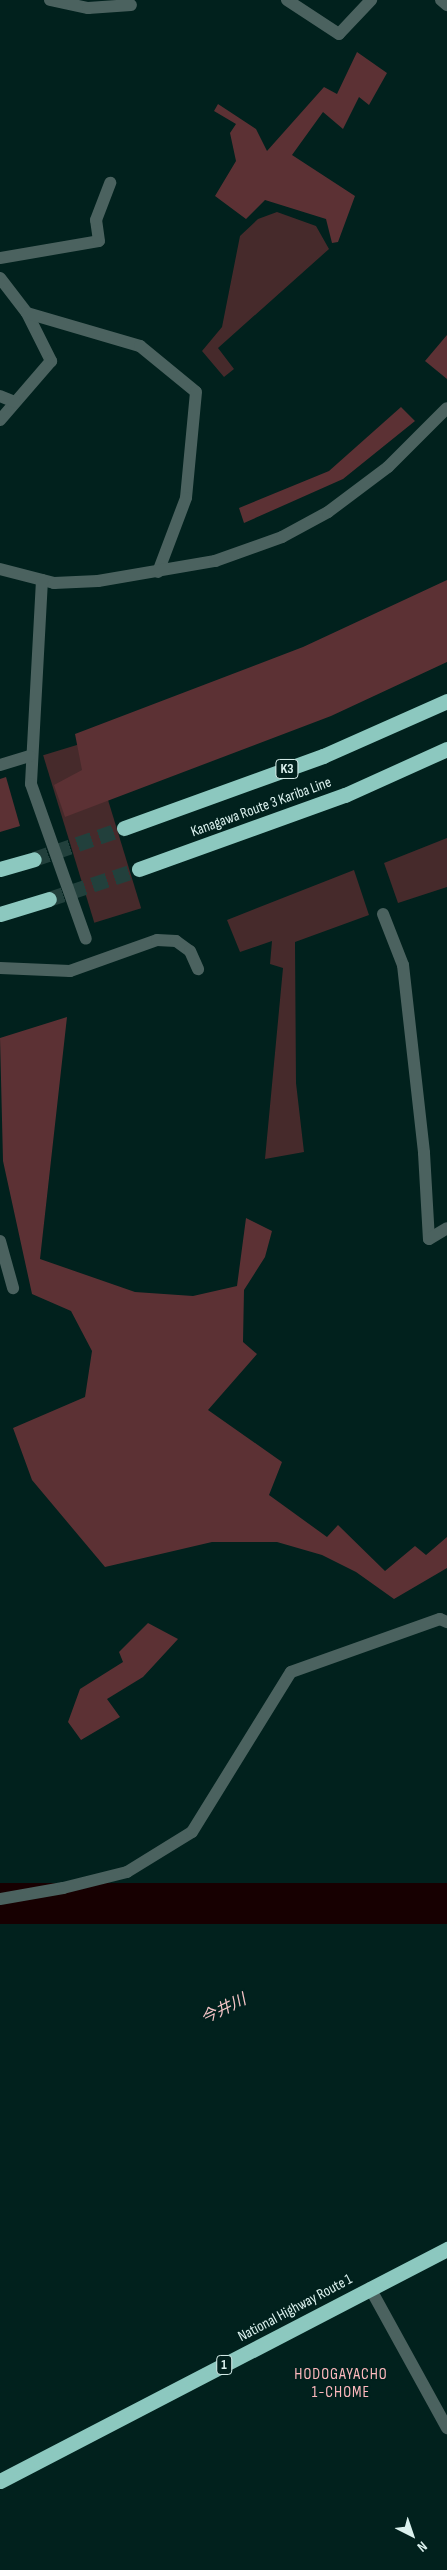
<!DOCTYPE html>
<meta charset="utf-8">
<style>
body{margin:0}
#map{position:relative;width:447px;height:2570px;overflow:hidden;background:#01211d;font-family:"Sofia Sans Condensed","Noto Sans JP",sans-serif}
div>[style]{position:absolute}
.green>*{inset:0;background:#462a2b;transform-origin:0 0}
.forest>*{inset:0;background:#5c3134}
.water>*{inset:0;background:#170001;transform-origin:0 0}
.highway-tunnel>*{height:15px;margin-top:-7.5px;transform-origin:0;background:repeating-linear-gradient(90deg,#22403c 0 15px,transparent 0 23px)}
.street>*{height:12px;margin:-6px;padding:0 6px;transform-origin:6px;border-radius:6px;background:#4b625f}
.highway>*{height:15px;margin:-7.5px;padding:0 7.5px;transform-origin:7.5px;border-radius:7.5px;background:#8cc8bf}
span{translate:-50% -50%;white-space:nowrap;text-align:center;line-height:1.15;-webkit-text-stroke:4px #01211d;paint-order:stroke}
.shield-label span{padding:1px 4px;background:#01211d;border:1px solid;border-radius:4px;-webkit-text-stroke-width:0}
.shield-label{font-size:14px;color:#dbf1ee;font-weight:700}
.street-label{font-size:15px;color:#dbf1ee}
.water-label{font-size:16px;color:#f7c6c8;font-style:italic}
.neighbourhood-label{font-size:16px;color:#feb9bd;letter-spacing:1px}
.north{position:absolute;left:387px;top:2510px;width:50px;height:50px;-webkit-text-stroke:4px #01211d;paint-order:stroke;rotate:139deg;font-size:14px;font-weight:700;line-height:20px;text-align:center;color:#dbf1ee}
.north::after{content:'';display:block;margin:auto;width:18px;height:22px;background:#dbf1ee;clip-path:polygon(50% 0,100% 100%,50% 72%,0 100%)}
</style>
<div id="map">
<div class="green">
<div style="clip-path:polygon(277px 212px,316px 226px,329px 249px,218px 348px,234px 369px,224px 377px,202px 351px,222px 327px,240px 236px,258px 219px)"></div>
<div style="left:90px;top:741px;width:175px;height:49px;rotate:73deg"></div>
<div style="clip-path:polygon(447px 838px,447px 887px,398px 903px,384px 863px)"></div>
<div style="clip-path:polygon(354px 870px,369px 915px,295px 942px,296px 1083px,304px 1152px,265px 1159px,283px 968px,270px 964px,272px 941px,240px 952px,227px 920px)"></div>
</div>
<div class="forest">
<div style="clip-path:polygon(357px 52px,387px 73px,369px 105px,359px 97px,343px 129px,323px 112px,292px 155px,355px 196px,338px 242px,332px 243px,326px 219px,265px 200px,246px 219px,215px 196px,236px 161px,230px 133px,236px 124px,214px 111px,218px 104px,256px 129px,267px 151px,324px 87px,337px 94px)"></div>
<div style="clip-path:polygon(447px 335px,447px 379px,425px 361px)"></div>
<div style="clip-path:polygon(401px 407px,415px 421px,343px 479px,244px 523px,239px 508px,329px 471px)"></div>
<div style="clip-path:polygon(447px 580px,447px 662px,331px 716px,65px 817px,54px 785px,82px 770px,75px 734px,303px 647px)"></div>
<div style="clip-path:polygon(6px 777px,20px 826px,0 832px,0 779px)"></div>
<div style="clip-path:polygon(67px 1017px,40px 1259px,135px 1292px,193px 1296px,237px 1286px,246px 1218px,272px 1231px,265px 1257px,244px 1290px,243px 1342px,257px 1354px,208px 1410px,282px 1462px,269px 1495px,327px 1537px,338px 1525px,385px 1571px,415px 1546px,426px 1555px,447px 1537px,447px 1568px,394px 1599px,356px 1572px,322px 1555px,277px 1542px,212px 1542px,105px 1567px,32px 1480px,13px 1428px,85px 1397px,92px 1351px,71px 1311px,32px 1294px,3px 1161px,0 1038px)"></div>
<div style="clip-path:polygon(148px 1623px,178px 1639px,143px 1677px,107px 1699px,120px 1717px,81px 1740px,68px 1722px,80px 1689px,123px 1662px,119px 1652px)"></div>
</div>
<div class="water">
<div style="left:447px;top:1883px;width:41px;height:498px;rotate:90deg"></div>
</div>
<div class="highway-tunnel">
<div style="left:34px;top:859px;width:95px;rotate:-19deg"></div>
<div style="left:49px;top:899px;width:95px;rotate:-18.4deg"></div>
</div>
<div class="street">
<div style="left:50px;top:0;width:39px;rotate:12deg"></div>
<div style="left:88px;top:8px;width:43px;rotate:-4deg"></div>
<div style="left:287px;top:0;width:62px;rotate:33.2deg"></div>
<div style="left:339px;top:34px;width:47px;rotate:-46.7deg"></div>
<div style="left:441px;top:0;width:8px;rotate:40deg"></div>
<div style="left:0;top:258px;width:100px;rotate:-9.7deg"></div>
<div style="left:99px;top:241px;width:21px;rotate:-98deg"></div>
<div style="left:96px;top:220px;width:40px;rotate:-69deg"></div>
<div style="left:0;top:278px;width:44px;rotate:52.4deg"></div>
<div style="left:27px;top:313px;width:54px;rotate:63.4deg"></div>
<div style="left:51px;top:361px;width:78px;rotate:130.8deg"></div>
<div style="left:27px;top:313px;width:118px;rotate:16.3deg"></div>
<div style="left:140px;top:346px;width:72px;rotate:39.4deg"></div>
<div style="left:196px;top:392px;width:106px;rotate:95.4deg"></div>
<div style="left:186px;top:498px;width:79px;rotate:110.7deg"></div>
<div style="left:0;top:396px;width:16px;rotate:22deg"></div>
<div style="left:0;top:569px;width:56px;rotate:14.5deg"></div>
<div style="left:54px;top:583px;width:44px;rotate:-2.6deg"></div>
<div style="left:98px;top:581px;width:119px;rotate:-9.7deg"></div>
<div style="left:215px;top:561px;width:71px;rotate:-19.7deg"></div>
<div style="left:282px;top:537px;width:52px;rotate:-28.5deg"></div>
<div style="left:328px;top:512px;width:75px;rotate:-36.9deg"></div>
<div style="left:388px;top:467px;width:83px;rotate:-45deg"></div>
<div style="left:42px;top:580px;width:204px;rotate:93.1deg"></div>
<div style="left:31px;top:784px;width:164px;rotate:70.5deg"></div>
<div style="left:0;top:765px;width:31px;rotate:-17deg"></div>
<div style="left:383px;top:914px;width:55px;rotate:68.6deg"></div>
<div style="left:403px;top:965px;width:189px;rotate:83.6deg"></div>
<div style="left:424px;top:1153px;width:86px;rotate:86.7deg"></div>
<div style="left:429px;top:1239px;width:21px;rotate:-31deg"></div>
<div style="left:0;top:968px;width:70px;rotate:2.5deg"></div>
<div style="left:70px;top:971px;width:92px;rotate:-19.6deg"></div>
<div style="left:157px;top:940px;width:19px;rotate:3deg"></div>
<div style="left:176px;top:941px;width:17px;rotate:36deg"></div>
<div style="left:190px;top:951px;width:20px;rotate:66deg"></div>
<div style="left:0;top:1241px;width:49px;rotate:74.5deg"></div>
<div style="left:0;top:1899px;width:64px;rotate:-9.9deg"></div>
<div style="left:63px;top:1888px;width:66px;rotate:-14deg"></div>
<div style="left:127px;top:1872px;width:76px;rotate:-31.6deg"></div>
<div style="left:192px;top:1832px;width:188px;rotate:-58.3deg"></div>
<div style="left:291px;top:1672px;width:158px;rotate:-19.6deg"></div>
<div style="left:440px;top:1619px;width:8px;rotate:23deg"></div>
<div style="left:370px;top:2288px;width:160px;rotate:61.2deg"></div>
</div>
<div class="highway">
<div style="left:124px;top:828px;width:212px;rotate:-19.9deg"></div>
<div style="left:323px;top:756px;width:136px;rotate:-23.9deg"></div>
<div style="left:0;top:869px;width:35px;rotate:-16deg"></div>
<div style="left:139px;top:869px;width:219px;rotate:-19.8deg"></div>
<div style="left:345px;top:795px;width:112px;rotate:-24.3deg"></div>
<div style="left:0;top:914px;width:51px;rotate:-17deg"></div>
<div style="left:0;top:2481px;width:504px;rotate:-27.43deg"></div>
</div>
<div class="shield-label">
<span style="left:287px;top:769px">K3</span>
<span style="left:224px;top:2365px">1</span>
</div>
<div class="street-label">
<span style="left:261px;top:807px;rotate:-20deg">Kanagawa Route 3 Kariba Line</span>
<span style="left:295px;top:2308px;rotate:-28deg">National Highway Route 1</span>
</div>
<div class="water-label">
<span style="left:224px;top:2010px;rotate:-26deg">今井川</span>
</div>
<div class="neighbourhood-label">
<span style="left:341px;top:2384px">HODOGAYACHO<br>1-CHOME</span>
</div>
<div class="north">N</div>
</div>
